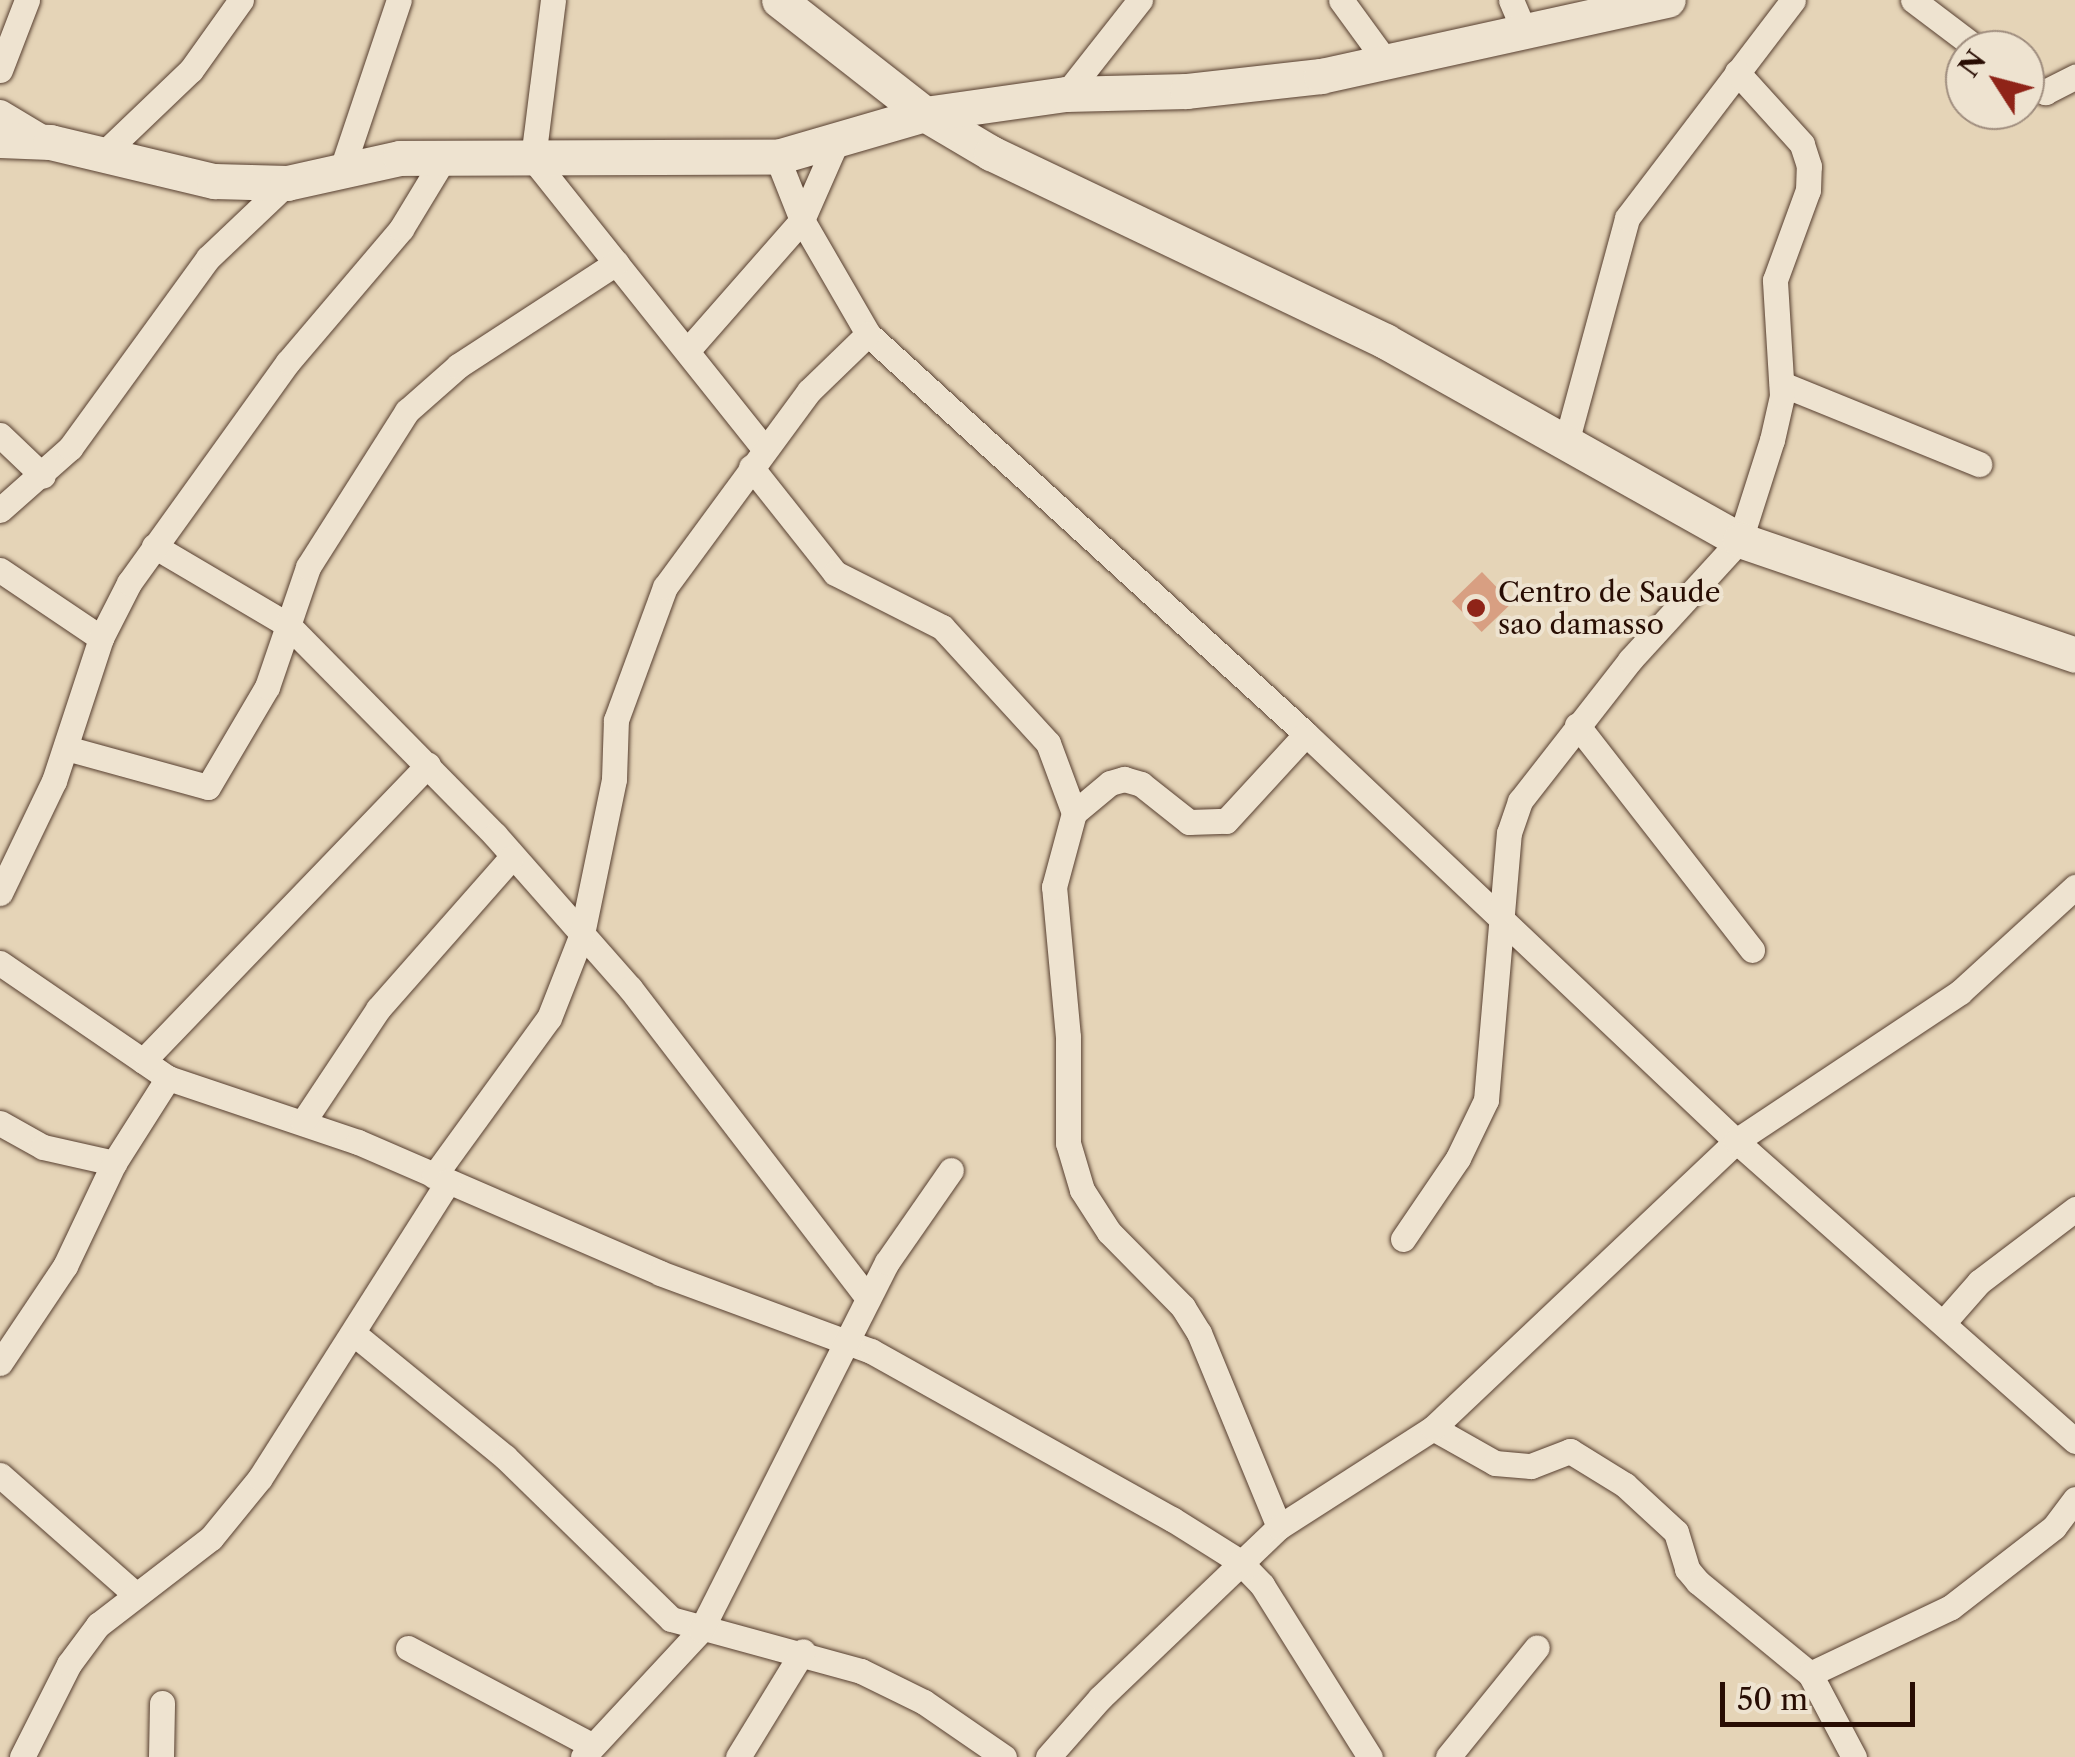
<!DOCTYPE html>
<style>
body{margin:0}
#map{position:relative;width:2075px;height:1757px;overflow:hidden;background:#e5d4b7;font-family:"Libre Caslon Text",serif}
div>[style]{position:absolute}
.building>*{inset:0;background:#d89f82;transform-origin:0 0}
.roads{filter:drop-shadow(0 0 2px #573f30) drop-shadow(0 0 2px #573f30)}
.street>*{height:25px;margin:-12.5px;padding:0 12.5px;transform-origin:12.5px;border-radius:12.5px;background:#eee3d0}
.secondary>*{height:35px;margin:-17.5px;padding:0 17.5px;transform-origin:17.5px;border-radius:17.5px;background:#eee3d0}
.dots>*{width:28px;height:28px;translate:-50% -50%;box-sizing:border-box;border:5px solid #eee3d0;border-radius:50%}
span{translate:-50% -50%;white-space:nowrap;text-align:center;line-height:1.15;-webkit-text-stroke:8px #eee3d0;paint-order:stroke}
.poi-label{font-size:28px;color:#280d03}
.left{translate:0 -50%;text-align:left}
.north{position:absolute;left:1945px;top:30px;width:100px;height:100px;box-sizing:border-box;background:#eee3d0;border:2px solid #9f8d7e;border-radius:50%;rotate:306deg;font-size:28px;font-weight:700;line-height:40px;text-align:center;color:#280d03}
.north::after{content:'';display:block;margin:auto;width:35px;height:45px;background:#8f2418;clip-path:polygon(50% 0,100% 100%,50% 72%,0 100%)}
.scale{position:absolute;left:1720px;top:1682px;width:195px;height:45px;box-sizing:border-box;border:5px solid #280d03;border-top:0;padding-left:12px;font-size:30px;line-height:35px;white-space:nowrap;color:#280d03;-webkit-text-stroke:8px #eee3d0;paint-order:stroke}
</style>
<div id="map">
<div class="building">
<div style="left:1482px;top:572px;width:43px;height:42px;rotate:46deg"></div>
</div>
<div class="roads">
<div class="street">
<div style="left:553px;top:0;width:160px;rotate:97.2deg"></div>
<div style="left:533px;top:159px;width:370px;rotate:51.4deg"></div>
<div style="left:1341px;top:0;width:78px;rotate:53.9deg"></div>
<div style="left:1511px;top:0;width:36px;rotate:67deg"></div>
<div style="left:1913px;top:0;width:83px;rotate:37.1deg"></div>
<div style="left:0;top:70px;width:75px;rotate:-68.9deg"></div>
<div style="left:2025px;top:84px;width:22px;rotate:22deg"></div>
<div style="left:2045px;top:92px;width:34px;rotate:-27deg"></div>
<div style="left:1066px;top:94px;width:120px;rotate:-51.8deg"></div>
<div style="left:0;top:112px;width:52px;rotate:31deg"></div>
<div style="left:101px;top:156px;width:124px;rotate:-43.7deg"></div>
<div style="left:191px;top:70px;width:86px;rotate:-54.5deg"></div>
<div style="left:777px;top:157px;width:68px;rotate:68.4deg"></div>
<div style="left:802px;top:220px;width:132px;rotate:59.9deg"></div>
<div style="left:868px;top:334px;width:593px;rotate:42.4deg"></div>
<div style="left:1306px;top:734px;width:592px;rotate:43.43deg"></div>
<div style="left:1736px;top:1141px;width:453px;rotate:41.5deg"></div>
<div style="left:343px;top:166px;width:175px;rotate:-71.4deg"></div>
<div style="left:687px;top:351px;width:174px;rotate:-48.7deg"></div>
<div style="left:802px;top:220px;width:82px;rotate:-66.3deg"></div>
<div style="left:1782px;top:384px;width:213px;rotate:22.1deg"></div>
<div style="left:0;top:435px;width:59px;rotate:43.6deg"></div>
<div style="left:1566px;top:443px;width:233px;rotate:-74.8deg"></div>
<div style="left:1627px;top:218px;width:274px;rotate:-52.7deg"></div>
<div style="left:751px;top:467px;width:135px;rotate:51.6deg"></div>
<div style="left:835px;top:573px;width:120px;rotate:26.8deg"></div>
<div style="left:942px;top:627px;width:157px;rotate:47.6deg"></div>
<div style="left:1048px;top:743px;width:75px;rotate:69.6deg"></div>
<div style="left:0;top:510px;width:94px;rotate:-41.5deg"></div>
<div style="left:70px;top:448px;width:235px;rotate:-54deg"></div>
<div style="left:208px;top:258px;width:109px;rotate:-43.5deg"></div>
<div style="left:154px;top:546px;width:156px;rotate:30.5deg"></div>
<div style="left:288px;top:625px;width:295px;rotate:45.4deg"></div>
<div style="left:495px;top:835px;width:204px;rotate:48.6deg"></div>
<div style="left:630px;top:988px;width:391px;rotate:52.5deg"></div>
<div style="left:0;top:570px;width:122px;rotate:34deg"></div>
<div style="left:1577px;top:725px;width:285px;rotate:52.1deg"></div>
<div style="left:66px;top:748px;width:147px;rotate:15.4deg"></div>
<div style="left:208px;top:787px;width:116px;rotate:-59.5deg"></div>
<div style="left:267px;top:687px;width:127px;rotate:-71.1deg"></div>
<div style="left:308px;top:567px;width:185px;rotate:-57.6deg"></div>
<div style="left:407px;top:411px;width:68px;rotate:-41.4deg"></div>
<div style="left:458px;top:366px;width:189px;rotate:-33.1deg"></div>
<div style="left:0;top:893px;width:124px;rotate:-64.3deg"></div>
<div style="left:54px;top:781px;width:151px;rotate:-71.8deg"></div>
<div style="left:101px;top:638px;width:62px;rotate:-63deg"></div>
<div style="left:129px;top:583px;width:272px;rotate:-54.3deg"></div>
<div style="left:288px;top:362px;width:175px;rotate:-49.6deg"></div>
<div style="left:401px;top:229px;width:81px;rotate:-58.7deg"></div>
<div style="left:0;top:963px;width:204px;rotate:34.4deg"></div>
<div style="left:168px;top:1078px;width:200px;rotate:18.6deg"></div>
<div style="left:358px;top:1142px;width:329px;rotate:23.4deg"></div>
<div style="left:660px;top:1273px;width:225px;rotate:20.3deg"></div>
<div style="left:871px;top:1351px;width:345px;rotate:29.2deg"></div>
<div style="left:1172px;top:1519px;width:79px;rotate:32.1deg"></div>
<div style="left:1239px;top:1561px;width:33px;rotate:46deg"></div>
<div style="left:1262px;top:1585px;width:203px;rotate:57.9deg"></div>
<div style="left:143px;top:1061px;width:411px;rotate:-46.1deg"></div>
<div style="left:303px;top:1122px;width:136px;rotate:-56.4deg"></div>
<div style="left:378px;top:1009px;width:201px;rotate:-48.6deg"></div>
<div style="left:0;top:1123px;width:49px;rotate:29.2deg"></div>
<div style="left:43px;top:1147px;width:73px;rotate:12.7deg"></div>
<div style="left:434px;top:1176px;width:195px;rotate:-54deg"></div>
<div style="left:549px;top:1018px;width:90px;rotate:-68.6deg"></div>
<div style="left:582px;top:934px;width:158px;rotate:-78.3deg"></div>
<div style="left:614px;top:779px;width:59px;rotate:-88.1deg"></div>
<div style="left:616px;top:720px;width:142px;rotate:-69.8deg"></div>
<div style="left:665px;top:587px;width:243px;rotate:-53.7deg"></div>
<div style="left:809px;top:391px;width:82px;rotate:-44deg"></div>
<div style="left:1403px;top:1239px;width:98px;rotate:-55.8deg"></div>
<div style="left:1458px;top:1158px;width:64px;rotate:-64.2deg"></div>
<div style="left:1486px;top:1100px;width:268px;rotate:-85.1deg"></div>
<div style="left:1509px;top:833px;width:34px;rotate:-71deg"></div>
<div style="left:1520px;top:801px;width:179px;rotate:-52deg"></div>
<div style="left:1630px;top:660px;width:163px;rotate:-47.5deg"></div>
<div style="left:1740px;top:540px;width:105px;rotate:-72.3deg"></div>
<div style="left:1772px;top:440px;width:45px;rotate:-77.2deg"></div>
<div style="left:1782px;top:396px;width:116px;rotate:-93.5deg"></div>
<div style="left:1775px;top:280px;width:96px;rotate:-69.9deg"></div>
<div style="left:1808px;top:190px;width:24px;rotate:-88deg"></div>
<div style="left:1809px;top:166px;width:23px;rotate:-108deg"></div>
<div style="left:1802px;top:144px;width:97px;rotate:-132.1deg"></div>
<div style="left:1943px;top:1323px;width:55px;rotate:-48.7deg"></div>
<div style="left:1979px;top:1282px;width:121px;rotate:-37.2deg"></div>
<div style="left:353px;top:1333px;width:196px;rotate:39.2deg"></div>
<div style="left:505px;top:1457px;width:232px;rotate:44.3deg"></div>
<div style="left:671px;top:1619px;width:197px;rotate:15.3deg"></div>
<div style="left:861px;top:1671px;width:70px;rotate:26.2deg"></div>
<div style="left:924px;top:1702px;width:97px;rotate:34.5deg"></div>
<div style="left:0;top:1363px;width:117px;rotate:-56.2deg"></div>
<div style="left:65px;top:1266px;width:114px;rotate:-64.6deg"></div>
<div style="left:114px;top:1163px;width:101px;rotate:-57.6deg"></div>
<div style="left:1433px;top:1428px;width:71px;rotate:29.4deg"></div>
<div style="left:1495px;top:1463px;width:36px;rotate:5deg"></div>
<div style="left:1531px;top:1466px;width:42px;rotate:-21deg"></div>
<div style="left:1570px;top:1451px;width:65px;rotate:31.7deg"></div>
<div style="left:1625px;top:1485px;width:69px;rotate:42.7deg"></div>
<div style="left:1676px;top:1532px;width:39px;rotate:73deg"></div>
<div style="left:1687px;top:1569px;width:17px;rotate:50deg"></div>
<div style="left:1698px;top:1582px;width:145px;rotate:39.4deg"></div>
<div style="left:1810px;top:1674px;width:94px;rotate:62.1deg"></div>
<div style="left:0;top:1475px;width:179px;rotate:41.4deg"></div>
<div style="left:1279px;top:1527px;width:210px;rotate:-112.4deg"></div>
<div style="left:1199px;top:1333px;width:31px;rotate:-122deg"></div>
<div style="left:1183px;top:1307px;width:105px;rotate:-134.6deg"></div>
<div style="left:1109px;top:1232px;width:50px;rotate:-122.7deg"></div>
<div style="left:1082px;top:1190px;width:49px;rotate:-106.6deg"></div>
<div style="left:1068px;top:1143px;width:106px;rotate:-90deg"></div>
<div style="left:1068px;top:1037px;width:151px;rotate:-95.3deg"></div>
<div style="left:1054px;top:887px;width:77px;rotate:-74.9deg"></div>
<div style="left:1074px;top:813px;width:47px;rotate:-39.8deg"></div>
<div style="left:1110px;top:783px;width:15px;rotate:-16deg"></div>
<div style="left:1124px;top:779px;width:18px;rotate:16deg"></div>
<div style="left:1141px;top:784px;width:61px;rotate:38.4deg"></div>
<div style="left:1189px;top:822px;width:37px;rotate:-2deg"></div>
<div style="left:1226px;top:821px;width:118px;rotate:-47.4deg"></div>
<div style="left:408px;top:1648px;width:207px;rotate:27.9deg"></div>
<div style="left:1810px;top:1674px;width:156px;rotate:-25.4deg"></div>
<div style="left:1951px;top:1607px;width:130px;rotate:-37.8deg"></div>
<div style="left:2054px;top:1527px;width:35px;rotate:-53deg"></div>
<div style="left:22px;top:1757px;width:104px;rotate:-63.2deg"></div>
<div style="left:69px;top:1664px;width:49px;rotate:-53.4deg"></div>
<div style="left:98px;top:1625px;width:143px;rotate:-37.6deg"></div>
<div style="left:211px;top:1538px;width:77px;rotate:-50.8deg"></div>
<div style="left:260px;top:1478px;width:351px;rotate:-57.6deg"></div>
<div style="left:161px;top:1757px;width:54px;rotate:-88.9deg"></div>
<div style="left:583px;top:1757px;width:173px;rotate:-47.1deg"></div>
<div style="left:701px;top:1630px;width:412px;rotate:-63.2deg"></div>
<div style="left:887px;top:1262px;width:112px;rotate:-55.2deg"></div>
<div style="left:738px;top:1757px;width:124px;rotate:-58.5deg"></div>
<div style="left:1048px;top:1757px;width:79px;rotate:-48.6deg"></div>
<div style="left:1100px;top:1698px;width:248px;rotate:-43.7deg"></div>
<div style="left:1279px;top:1527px;width:183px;rotate:-32.7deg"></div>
<div style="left:1433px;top:1428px;width:417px;rotate:-43.4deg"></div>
<div style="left:1736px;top:1141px;width:269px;rotate:-33.6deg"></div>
<div style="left:1960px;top:992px;width:156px;rotate:-42.4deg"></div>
<div style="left:1448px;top:1757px;width:141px;rotate:-51deg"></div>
</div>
<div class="secondary">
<div style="left:779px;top:0;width:185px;rotate:38deg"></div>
<div style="left:925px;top:114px;width:77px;rotate:30.6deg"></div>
<div style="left:991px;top:153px;width:437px;rotate:25.5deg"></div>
<div style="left:1385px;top:341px;width:407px;rotate:29.3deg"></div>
<div style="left:1740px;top:540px;width:354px;rotate:18.9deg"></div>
<div style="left:0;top:140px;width:50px;rotate:2.3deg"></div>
<div style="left:50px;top:142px;width:169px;rotate:13.4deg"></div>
<div style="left:214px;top:181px;width:73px;rotate:1.6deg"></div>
<div style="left:287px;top:183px;width:116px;rotate:-12.5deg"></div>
<div style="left:400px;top:158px;width:377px;rotate:-0.2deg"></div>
<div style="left:777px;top:157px;width:154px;rotate:-16.2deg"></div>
<div style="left:925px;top:114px;width:142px;rotate:-8.1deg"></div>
<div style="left:1066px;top:94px;width:121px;rotate:-1.4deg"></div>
<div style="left:1187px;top:91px;width:135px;rotate:-6.4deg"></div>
<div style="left:1321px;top:76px;width:355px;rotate:-12.4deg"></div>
</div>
</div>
<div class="dots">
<div style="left:1476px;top:608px;background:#8f2418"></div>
</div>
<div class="poi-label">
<span class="left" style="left:1498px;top:608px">Centro de Saude<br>sao damasso</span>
</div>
<div class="north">N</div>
<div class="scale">50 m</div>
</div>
